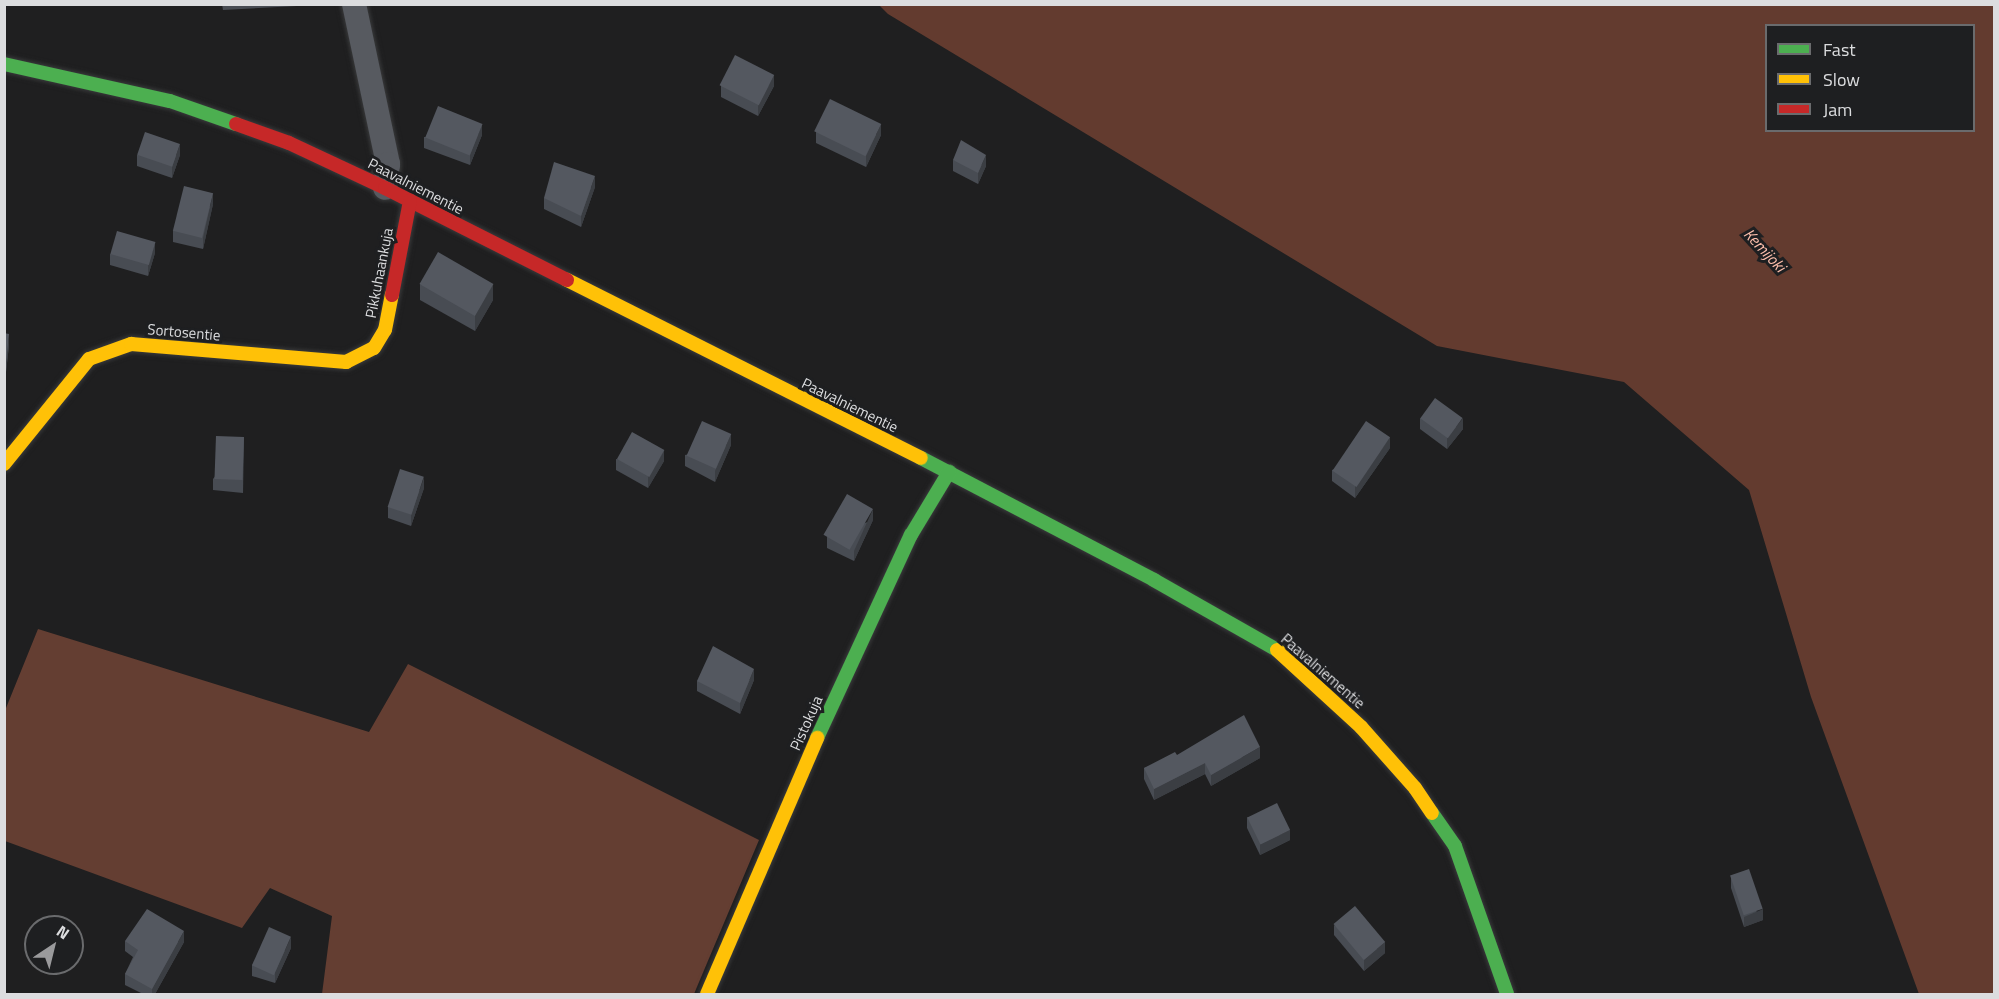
<!DOCTYPE html>
<style>
body{margin:0}
#map{position:relative;width:1999px;height:999px;overflow:hidden;background:#1f1f20;font-family:"Titillium Web",sans-serif}
div>[style]{position:absolute}
.forest>*{inset:0;background:#643e32}
.water>*{inset:0;background:#633b2f}
.roads{filter:drop-shadow(0 0 2px #393a3b) drop-shadow(0 0 2px #393a3b)}
.street>*{height:24px;margin:-12px;padding:0 12px;transform-origin:12px;border-radius:12px;background:#575a60}
.fast>*{height:14px;margin:-7px;padding:0 7px;transform-origin:7px;border-radius:7px;background:#4caf50}
.slow>*{height:14px;margin:-7px;padding:0 7px;transform-origin:7px;border-radius:7px;background:#ffc107}
.jam>*{height:14px;margin:-7px;padding:0 7px;transform-origin:7px;border-radius:7px;background:#c62828}
.wall>*{inset:0;background:#484c53}
.shaded-wall>*{inset:0;background:#3b3e43}
.building>*{inset:0;background:#545860;transform-origin:0 0}
span{translate:-50% -50%;white-space:nowrap;text-align:center;line-height:1.15;-webkit-text-stroke:6px #1e1f21;paint-order:stroke}
.street-label{font-size:15px;color:#dcdddf}
.water-label{font-size:16px;color:#fdbfac;font-style:italic}
.frame{position:absolute;inset:0;border:6px solid #dcdddf;pointer-events:none}
.legend{position:absolute;left:1765px;top:24px;width:210px;height:108px;box-sizing:border-box;background:#1e1f21;border:2px solid #6a6b6d;margin:0;padding:8px 10px;list-style:none;font-size:18px;color:#dcdddf}
.legend li{display:flex;align-items:center;gap:12px;height:30px}
.legend b{width:30px;border:2px solid #6a6b6d}
.north{position:absolute;left:24px;top:915px;width:60px;height:60px;box-sizing:border-box;background:#1e1f21;border:2px solid #6a6b6d;border-radius:50%;rotate:35deg;font-size:16px;font-weight:700;line-height:24px;text-align:center;color:#dcdddf}
.north::after{content:'';display:block;margin:auto;width:21px;height:27px;background:#9a9a9c;clip-path:polygon(50% 0,100% 100%,50% 72%,0 100%)}
</style>
<div id="map">
<div class="forest">
<div style="clip-path:polygon(38px 629px,369px 732px,408px 664px,759px 840px,694px 994px,322px 994px,332px 916px,270px 888px,242px 928px,5px 841px,4px 713px)"></div>
</div>
<div class="water">
<div style="clip-path:polygon(evenodd,879px 5px,1994px 5px,1994px 994px,1919px 994px,1811px 697px,1749px 490px,1624px 382px,1437px 346px,888px 14px,879px 5px,1766px 26px,1974px 26px,1974px 130px,1766px 130px,1766px 26px)"></div>
</div>
<div class="roads">
<div class="street">
<div style="left:354px;top:4px;width:164px;rotate:78deg"></div>
<div style="left:388px;top:164px;width:24px;rotate:97deg"></div>
</div>
<div class="fast">
<div style="left:4px;top:64px;width:170px;rotate:12.6deg"></div>
<div style="left:170px;top:101px;width:70px;rotate:19.2deg"></div>
<div style="left:921px;top:458px;width:263px;rotate:27.6deg"></div>
<div style="left:1154px;top:580px;width:142px;rotate:29.6deg"></div>
<div style="left:817px;top:738px;width:224px;rotate:-65.2deg"></div>
<div style="left:911px;top:535px;width:74px;rotate:-58.9deg"></div>
<div style="left:1432px;top:813px;width:40px;rotate:55.1deg"></div>
<div style="left:1455px;top:846px;width:157px;rotate:70.6deg"></div>
</div>
<div class="slow">
<div style="left:567px;top:280px;width:396px;rotate:26.7deg"></div>
<div style="left:4px;top:464px;width:135px;rotate:-51deg"></div>
<div style="left:89px;top:359px;width:45px;rotate:-19.7deg"></div>
<div style="left:131px;top:344px;width:216px;rotate:4.8deg"></div>
<div style="left:346px;top:362px;width:31px;rotate:-27deg"></div>
<div style="left:374px;top:348px;width:21px;rotate:-59deg"></div>
<div style="left:385px;top:330px;width:36px;rotate:-79deg"></div>
<div style="left:1277px;top:650px;width:114px;rotate:42.5deg"></div>
<div style="left:1361px;top:727px;width:81px;rotate:48.5deg"></div>
<div style="left:1415px;top:788px;width:30px;rotate:56deg"></div>
<div style="left:707px;top:994px;width:279px;rotate:-66.7deg"></div>
</div>
<div class="jam">
<div style="left:236px;top:124px;width:56px;rotate:19.7deg"></div>
<div style="left:289px;top:143px;width:106px;rotate:25.1deg"></div>
<div style="left:385px;top:188px;width:204px;rotate:26.8deg"></div>
<div style="left:392px;top:295px;width:96px;rotate:-79.2deg"></div>
</div>
</div>
<div class="wall">
<div style="clip-path:polygon(222px 4px,297px 4px,297px 6px,223px 10px)"></div>
<div style="clip-path:polygon(721px 86px,774px 86px,758px 116px,721px 97px)"></div>
<div style="clip-path:polygon(816px 132px,881px 135px,866px 167px,816px 143px)"></div>
<div style="clip-path:polygon(482px 135px,470px 165px,424px 148px,424px 137px)"></div>
<div style="clip-path:polygon(137px 155px,180px 155px,172px 178px,137px 166px)"></div>
<div style="clip-path:polygon(953px 160px,986px 166px,978px 184px,953px 171px)"></div>
<div style="clip-path:polygon(595px 187px,581px 227px,544px 209px,544px 198px)"></div>
<div style="clip-path:polygon(213px 204px,203px 249px,173px 242px,173px 231px)"></div>
<div style="clip-path:polygon(155px 253px,148px 276px,110px 265px,110px 254px)"></div>
<div style="clip-path:polygon(420px 284px,493px 300px,475px 331px,420px 300px)"></div>
<div style="clip-path:polygon(4px 333px,9px 345px,6px 372px,4px 372px)"></div>
<div style="clip-path:polygon(1420px 418px,1463px 429px,1447px 449px,1420px 429px)"></div>
<div style="clip-path:polygon(244px 437px,243px 493px,213px 490px,213px 479px)"></div>
<div style="clip-path:polygon(731px 445px,715px 482px,685px 466px,685px 455px)"></div>
<div style="clip-path:polygon(1390px 448px,1355px 498px,1332px 481px,1332px 470px)"></div>
<div style="clip-path:polygon(616px 459px,664px 461px,648px 488px,616px 470px)"></div>
<div style="clip-path:polygon(424px 488px,411px 526px,388px 518px,388px 507px)"></div>
<div style="clip-path:polygon(873px 520px,854px 561px,827px 548px,827px 537px)"></div>
<div style="clip-path:polygon(754px 680px,740px 714px,697px 691px,697px 681px)"></div>
<div style="clip-path:polygon(1177px 755px,1260px 758px,1211px 786px,1205px 774px,1154px 800px,1144px 779px,1144px 768px)"></div>
<div style="clip-path:polygon(1247px 817px,1290px 840px,1260px 855px,1247px 828px)"></div>
<div style="clip-path:polygon(1731px 877px,1763px 920px,1744px 927px,1731px 888px)"></div>
<div style="clip-path:polygon(1334px 925px,1385px 953px,1364px 971px,1334px 935px)"></div>
<div style="clip-path:polygon(125px 941px,184px 942px,155px 994px,143px 994px,125px 985px,125px 974px,133px 957px,125px 951px)"></div>
<div style="clip-path:polygon(291px 948px,275px 983px,252px 976px,252px 965px)"></div>
</div>
<div class="shaded-wall">
<div style="clip-path:polygon(774px 75px,774px 86px,758px 116px,758px 106px)"></div>
<div style="clip-path:polygon(482px 124px,482px 135px,470px 165px,470px 155px)"></div>
<div style="clip-path:polygon(881px 124px,881px 135px,866px 167px,866px 156px)"></div>
<div style="clip-path:polygon(180px 144px,180px 155px,172px 178px,172px 167px)"></div>
<div style="clip-path:polygon(986px 155px,986px 166px,978px 184px,978px 173px)"></div>
<div style="clip-path:polygon(595px 176px,595px 187px,581px 227px,581px 216px)"></div>
<div style="clip-path:polygon(213px 193px,213px 204px,203px 249px,203px 238px)"></div>
<div style="clip-path:polygon(155px 242px,155px 253px,148px 276px,148px 266px)"></div>
<div style="clip-path:polygon(493px 284px,493px 300px,475px 331px,475px 315px)"></div>
<div style="clip-path:polygon(9px 334px,9px 345px,6px 372px,6px 362px)"></div>
<div style="clip-path:polygon(1463px 418px,1463px 429px,1447px 449px,1447px 438px)"></div>
<div style="clip-path:polygon(731px 434px,731px 445px,715px 482px,715px 471px)"></div>
<div style="clip-path:polygon(1390px 437px,1390px 448px,1355px 498px,1355px 487px)"></div>
<div style="clip-path:polygon(664px 450px,664px 461px,648px 488px,648px 477px)"></div>
<div style="clip-path:polygon(424px 477px,424px 488px,411px 526px,411px 515px)"></div>
<div style="clip-path:polygon(873px 509px,873px 520px,854px 561px,854px 551px)"></div>
<div style="clip-path:polygon(754px 669px,754px 680px,740px 714px,740px 703px)"></div>
<div style="clip-path:polygon(1260px 747px,1260px 758px,1211px 786px,1211px 775px)"></div>
<div style="clip-path:polygon(1205px 763px,1205px 774px,1154px 800px,1154px 789px)"></div>
<div style="clip-path:polygon(1290px 830px,1290px 840px,1260px 855px,1260px 844px)"></div>
<div style="clip-path:polygon(1763px 909px,1763px 920px,1744px 927px,1744px 917px)"></div>
<div style="clip-path:polygon(184px 931px,184px 942px,155px 994px,152px 994px,152px 989px)"></div>
<div style="clip-path:polygon(291px 937px,291px 948px,275px 983px,275px 972px)"></div>
<div style="clip-path:polygon(1385px 942px,1385px 953px,1364px 971px,1364px 960px)"></div>
</div>
<div class="building">
<div style="left:735px;top:55px;width:44px;height:34px;rotate:27deg"></div>
<div style="left:830px;top:99px;width:57px;height:36px;rotate:26deg"></div>
<div style="left:438px;top:106px;width:48px;height:34px;rotate:22deg"></div>
<div style="left:145px;top:132px;width:37px;height:24px;rotate:19deg"></div>
<div style="clip-path:polygon(961px 140px,986px 155px,978px 173px,953px 160px)"></div>
<div style="clip-path:polygon(554px 162px,595px 176px,581px 216px,544px 198px)"></div>
<div style="left:184px;top:186px;width:30px;height:46px;rotate:14deg"></div>
<div style="left:117px;top:231px;width:40px;height:24px;rotate:16deg"></div>
<div style="left:438px;top:252px;width:64px;height:37px;rotate:30deg"></div>
<div style="clip-path:polygon(4px 333px,9px 334px,6px 362px,4px 361px)"></div>
<div style="left:1435px;top:398px;width:34px;height:25px;rotate:36deg"></div>
<div style="left:702px;top:421px;width:32px;height:38px;rotate:24deg"></div>
<div style="left:1366px;top:421px;width:29px;height:60px;rotate:34deg"></div>
<div style="left:632px;top:432px;width:37px;height:31px;rotate:29deg"></div>
<div style="left:216px;top:436px;width:28px;height:43px;rotate:2deg"></div>
<div style="left:400px;top:469px;width:25px;height:40px;rotate:18deg"></div>
<div style="left:847px;top:494px;width:30px;height:47px;rotate:30deg"></div>
<div style="clip-path:polygon(713px 646px,754px 669px,740px 703px,697px 681px)"></div>
<div style="clip-path:polygon(1244px 715px,1260px 747px,1211px 775px,1205px 763px,1154px 789px,1144px 768px,1175px 752px,1177px 755px)"></div>
<div style="left:1277px;top:803px;width:30px;height:33px;rotate:64deg"></div>
<div style="left:1749px;top:869px;width:42px;height:20px;rotate:71deg"></div>
<div style="left:1355px;top:906px;width:47px;height:28px;rotate:50deg"></div>
<div style="clip-path:polygon(147px 909px,184px 931px,152px 989px,125px 974px,138px 950px,125px 941px)"></div>
<div style="left:269px;top:927px;width:24px;height:42px;rotate:24deg"></div>
</div>
<div class="street-label">
<span style="left:416px;top:186px;rotate:27deg">Paavalniementie</span>
<span style="left:379px;top:273px;rotate:-79deg">Pikkuhaankuja</span>
<span style="left:184px;top:332px;rotate:5deg">Sortosentie</span>
<span style="left:850px;top:405px;rotate:26deg">Paavalniementie</span>
<span style="left:1323px;top:671px;rotate:41deg">Paavalniementie</span>
<span style="left:806px;top:723px;rotate:-66deg">Pistokuja</span>
</div>
<div class="water-label">
<span style="left:1765px;top:250px;rotate:47deg">Kemijoki</span>
</div>
<div class="frame"></div>
<ul class="legend">
<li><b style="height:8px;background:#4caf50"></b>Fast</li>
<li><b style="height:8px;background:#ffc107"></b>Slow</li>
<li><b style="height:8px;background:#c62828"></b>Jam</li>
</ul>
<div class="north">N</div>
</div>
